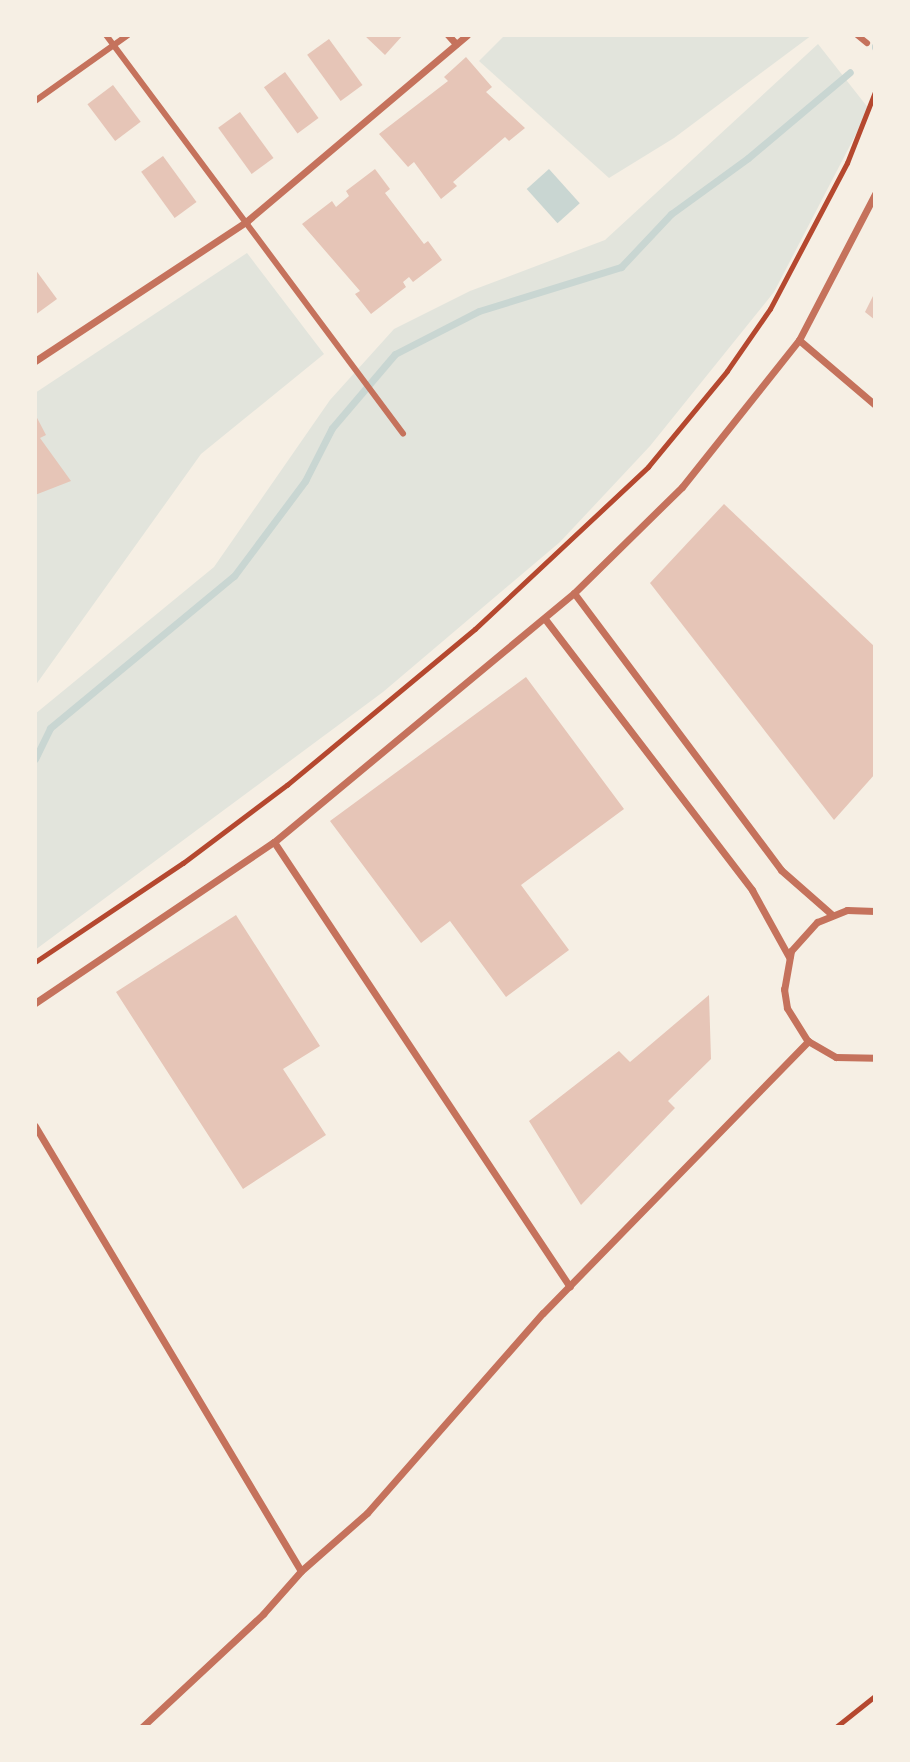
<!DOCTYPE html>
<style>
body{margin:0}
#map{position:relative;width:910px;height:1762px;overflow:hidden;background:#f6efe4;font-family:"PT Sans Narrow",sans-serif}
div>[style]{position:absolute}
.green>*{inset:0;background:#e2e4dc}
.water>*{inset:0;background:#c9d6d2;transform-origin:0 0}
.stream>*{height:7px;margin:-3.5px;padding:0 3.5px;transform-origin:3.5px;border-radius:3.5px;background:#c9d6d2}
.building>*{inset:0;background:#e6c5b7;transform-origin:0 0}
.path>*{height:4.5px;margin:-2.25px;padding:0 2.25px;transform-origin:2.25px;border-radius:2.25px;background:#b5482f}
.pedestrian>*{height:6px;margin:-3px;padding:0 3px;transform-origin:3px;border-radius:3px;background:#c5725c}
.minor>*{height:7px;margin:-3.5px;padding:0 3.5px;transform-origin:3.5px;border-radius:3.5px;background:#c5725c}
span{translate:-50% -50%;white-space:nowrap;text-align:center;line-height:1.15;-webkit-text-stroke:7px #f6efe4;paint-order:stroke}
.frame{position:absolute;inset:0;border:37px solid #f6efe4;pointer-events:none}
</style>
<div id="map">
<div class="green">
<div style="clip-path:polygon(505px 35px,812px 35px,674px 138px,609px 178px,479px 61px)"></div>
<div style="clip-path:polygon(818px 44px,869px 109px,774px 292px,650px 446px,560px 542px,383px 692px,35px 950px,35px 714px,214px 567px,330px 400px,394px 329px,470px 291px,605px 240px)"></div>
<div style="clip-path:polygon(247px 253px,324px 354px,201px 454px,35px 686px,35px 393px)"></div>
</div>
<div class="water">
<div style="left:549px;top:169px;width:46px;height:30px;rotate:48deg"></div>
</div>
<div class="stream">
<div style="left:875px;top:47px;width:1px;rotate:-90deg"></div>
<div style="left:35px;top:759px;width:34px;rotate:-64deg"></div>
<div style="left:50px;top:728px;width:239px;rotate:-39.6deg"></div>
<div style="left:234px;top:576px;width:119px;rotate:-53.2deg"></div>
<div style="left:305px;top:481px;width:59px;rotate:-63deg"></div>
<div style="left:332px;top:428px;width:97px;rotate:-49.6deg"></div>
<div style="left:395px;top:354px;width:94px;rotate:-27.1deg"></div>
<div style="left:479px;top:311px;width:149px;rotate:-17.2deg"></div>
<div style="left:621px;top:267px;width:73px;rotate:-46.7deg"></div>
<div style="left:671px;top:214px;width:95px;rotate:-36deg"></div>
<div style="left:748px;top:158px;width:133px;rotate:-40.1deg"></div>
</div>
<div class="building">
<div style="clip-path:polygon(364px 35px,403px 35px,385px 55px)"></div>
<div style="left:329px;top:39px;width:57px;height:27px;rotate:54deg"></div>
<div style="clip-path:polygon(466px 57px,492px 87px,486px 92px,525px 128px,509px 141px,505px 137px,453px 182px,457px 186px,441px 199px,414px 162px,408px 167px,379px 134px,448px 81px,444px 77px)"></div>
<div style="left:285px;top:72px;width:57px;height:26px;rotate:54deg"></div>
<div style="left:113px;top:85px;width:46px;height:32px;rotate:53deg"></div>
<div style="left:240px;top:112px;width:57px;height:27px;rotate:54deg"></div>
<div style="left:163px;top:156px;width:57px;height:27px;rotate:54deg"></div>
<div style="clip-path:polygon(375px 169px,390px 189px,385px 193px,424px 244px,428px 241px,442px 260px,413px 282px,409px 277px,403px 282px,406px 287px,371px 314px,355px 294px,360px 291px,302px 224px,332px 201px,336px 207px,349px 196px,346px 191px)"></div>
<div style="clip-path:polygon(35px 269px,57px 299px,35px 315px)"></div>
<div style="clip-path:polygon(875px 292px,875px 320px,865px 312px)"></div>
<div style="clip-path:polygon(35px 414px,46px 435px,40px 438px,71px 481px,35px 495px)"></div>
<div style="clip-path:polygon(724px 504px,875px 647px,875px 774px,834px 820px,650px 583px)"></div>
<div style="clip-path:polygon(526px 677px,624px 809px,521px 885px,569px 950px,506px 997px,450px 921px,421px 943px,330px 821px)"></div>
<div style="clip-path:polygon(236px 915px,320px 1046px,283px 1069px,326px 1135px,243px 1189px,116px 992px)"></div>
<div style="clip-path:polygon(709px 995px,711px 1059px,668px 1101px,675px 1108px,581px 1205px,529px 1121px,619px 1051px,630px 1062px)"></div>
</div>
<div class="path">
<div style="left:35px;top:962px;width:178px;rotate:-33.8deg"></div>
<div style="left:183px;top:863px;width:130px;rotate:-36.9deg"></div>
<div style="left:287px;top:785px;width:244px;rotate:-39.7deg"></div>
<div style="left:475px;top:629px;width:237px;rotate:-43.1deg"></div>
<div style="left:648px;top:467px;width:124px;rotate:-50.5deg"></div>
<div style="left:727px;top:371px;width:75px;rotate:-55.3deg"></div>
<div style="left:770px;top:309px;width:165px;rotate:-62.2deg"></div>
<div style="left:847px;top:163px;width:76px;rotate:-68.5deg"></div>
<div style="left:836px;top:1727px;width:50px;rotate:-38.5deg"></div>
</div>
<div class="pedestrian">
<div style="left:106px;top:35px;width:497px;rotate:53.3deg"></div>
<div style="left:857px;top:35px;width:13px;rotate:39deg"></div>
<div style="left:35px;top:101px;width:114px;rotate:-35.4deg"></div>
</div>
<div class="minor">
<div style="left:448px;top:35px;width:12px;rotate:48deg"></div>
<div style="left:799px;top:340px;width:100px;rotate:40.5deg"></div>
<div style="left:35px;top:361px;width:254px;rotate:-33.4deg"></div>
<div style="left:247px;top:221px;width:288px;rotate:-40.2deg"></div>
<div style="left:574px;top:593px;width:346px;rotate:53.2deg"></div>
<div style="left:781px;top:870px;width:67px;rotate:41.3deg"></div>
<div style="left:545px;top:619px;width:341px;rotate:52.6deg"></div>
<div style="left:752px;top:890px;width:77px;rotate:61.1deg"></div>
<div style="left:274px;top:842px;width:534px;rotate:56.37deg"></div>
<div style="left:875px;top:911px;width:28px;rotate:-178deg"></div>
<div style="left:847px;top:910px;width:32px;rotate:158deg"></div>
<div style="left:817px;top:922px;width:39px;rotate:132deg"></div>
<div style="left:791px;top:951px;width:39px;rotate:100deg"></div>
<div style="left:784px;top:989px;width:19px;rotate:81deg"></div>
<div style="left:787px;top:1008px;width:39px;rotate:58deg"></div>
<div style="left:808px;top:1041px;width:32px;rotate:30deg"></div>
<div style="left:836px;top:1057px;width:39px;rotate:1deg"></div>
<div style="left:35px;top:1003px;width:288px;rotate:-34deg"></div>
<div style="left:274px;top:842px;width:390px;rotate:-39.7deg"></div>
<div style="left:574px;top:593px;width:151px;rotate:-44.5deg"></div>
<div style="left:682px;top:487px;width:188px;rotate:-51.5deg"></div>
<div style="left:799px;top:340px;width:165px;rotate:-62.5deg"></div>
<div style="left:35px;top:1126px;width:518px;rotate:59.13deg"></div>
<div style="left:142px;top:1727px;width:166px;rotate:-43deg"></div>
<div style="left:263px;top:1614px;width:57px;rotate:-48.5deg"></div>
<div style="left:301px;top:1571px;width:88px;rotate:-41.3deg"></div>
<div style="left:367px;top:1513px;width:266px;rotate:-48.7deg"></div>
<div style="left:543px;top:1313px;width:380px;rotate:-45.7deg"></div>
</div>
<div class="frame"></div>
</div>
